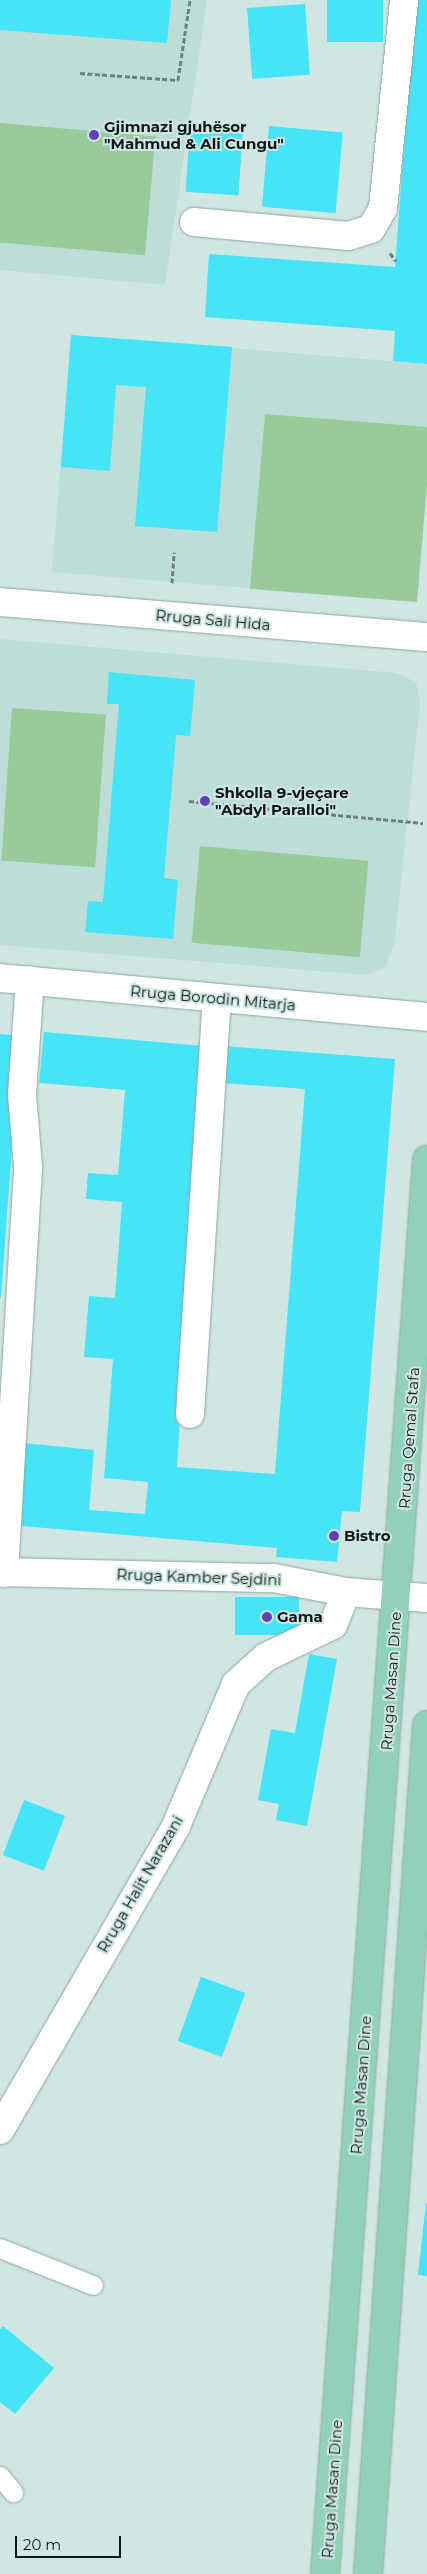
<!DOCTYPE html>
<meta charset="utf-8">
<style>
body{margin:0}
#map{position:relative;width:427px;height:2574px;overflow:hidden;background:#cfe6e3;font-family:Montserrat,sans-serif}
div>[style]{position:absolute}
.built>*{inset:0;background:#bcddd8}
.green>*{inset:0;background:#98cb99;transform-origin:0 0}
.building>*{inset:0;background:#46e4f7;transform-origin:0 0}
.path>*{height:3px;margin-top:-1.5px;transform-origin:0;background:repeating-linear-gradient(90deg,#6f7f7d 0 5px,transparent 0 7.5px)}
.roads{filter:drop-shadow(0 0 1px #8fa5a2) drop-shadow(0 0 1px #8fa5a2)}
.lane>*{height:19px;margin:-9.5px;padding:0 9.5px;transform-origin:9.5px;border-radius:9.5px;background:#fff}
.street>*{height:28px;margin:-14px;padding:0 14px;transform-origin:14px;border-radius:14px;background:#fff}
.secondary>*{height:28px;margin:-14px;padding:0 14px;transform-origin:14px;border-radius:14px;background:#fff}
.primary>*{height:28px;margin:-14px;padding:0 14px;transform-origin:14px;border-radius:14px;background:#91d0b9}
.dots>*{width:14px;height:14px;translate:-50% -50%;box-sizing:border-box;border:2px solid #cfe6e3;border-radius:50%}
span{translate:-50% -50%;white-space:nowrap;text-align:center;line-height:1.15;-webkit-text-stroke:4px #cfe6e3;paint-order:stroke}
.poi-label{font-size:15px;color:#0f1716;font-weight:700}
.left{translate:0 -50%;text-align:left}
.street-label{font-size:15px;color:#0f1716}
.scale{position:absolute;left:15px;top:2536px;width:106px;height:22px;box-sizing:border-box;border:2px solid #0f1716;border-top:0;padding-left:6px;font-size:15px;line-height:18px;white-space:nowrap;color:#0f1716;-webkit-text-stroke:4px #cfe6e3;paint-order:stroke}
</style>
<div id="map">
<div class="built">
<div style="clip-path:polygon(0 0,207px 0,165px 285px,0 270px)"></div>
<div style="clip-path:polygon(71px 335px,427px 364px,427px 484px,417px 602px,52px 572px)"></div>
<div style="clip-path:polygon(0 639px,396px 673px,416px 682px,420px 703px,394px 946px,385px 967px,367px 975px,0 945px)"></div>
</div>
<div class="green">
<div style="left:0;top:123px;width:156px;height:119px;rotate:5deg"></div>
<div style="clip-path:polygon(265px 414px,427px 427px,427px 484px,417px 602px,250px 589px)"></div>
<div style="left:12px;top:708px;width:94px;height:153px;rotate:4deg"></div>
<div style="left:200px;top:846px;width:169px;height:97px;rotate:5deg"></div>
</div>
<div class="building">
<div style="clip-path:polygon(0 0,171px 0,167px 43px,0 30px)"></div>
<div style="left:327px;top:0;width:56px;height:42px"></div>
<div style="clip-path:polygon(415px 0,427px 0,427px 364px,393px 361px,395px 331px,205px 317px,209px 254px,395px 267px)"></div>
<div style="left:305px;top:4px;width:71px;height:58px;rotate:86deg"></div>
<div style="left:269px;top:126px;width:74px;height:81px;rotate:5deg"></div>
<div style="left:190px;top:128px;width:53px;height:64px;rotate:4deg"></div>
<div style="clip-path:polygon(71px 335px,232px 347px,217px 532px,135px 526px,146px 387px,116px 385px,110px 471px,61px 467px)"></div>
<div style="clip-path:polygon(109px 672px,195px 680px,190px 736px,176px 735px,164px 878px,178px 880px,173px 939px,85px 932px,88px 901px,103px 902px,119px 704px,107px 704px)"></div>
<div style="clip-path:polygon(44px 1032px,203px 1046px,177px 1467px,275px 1474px,305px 1089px,221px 1083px,223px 1046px,395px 1059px,360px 1512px,342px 1511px,337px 1562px,276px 1557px,277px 1548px,22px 1526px,23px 1443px,94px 1450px,89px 1510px,145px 1514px,148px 1482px,104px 1478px,113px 1359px,84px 1357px,89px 1296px,115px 1298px,122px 1202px,86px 1199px,88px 1173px,118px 1175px,125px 1090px,39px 1083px)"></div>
<div style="clip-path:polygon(0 1034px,20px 1036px,1px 1298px,0 1297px)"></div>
<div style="left:299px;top:1597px;width:38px;height:64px;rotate:90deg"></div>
<div style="clip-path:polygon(309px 1654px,337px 1659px,307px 1826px,276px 1820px,279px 1804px,258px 1800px,271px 1729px,295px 1733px)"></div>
<div style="left:24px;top:1800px;width:44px;height:59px;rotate:21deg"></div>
<div style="left:201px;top:1977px;width:47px;height:68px;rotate:20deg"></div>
<div style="clip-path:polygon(426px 2203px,427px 2203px,427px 2276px,418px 2275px)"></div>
<div style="clip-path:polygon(3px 2326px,54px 2368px,15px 2414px,0 2402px,0 2330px)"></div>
</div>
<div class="path">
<div style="left:80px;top:73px;width:98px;rotate:4.1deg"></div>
<div style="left:178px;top:80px;width:81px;rotate:-81.5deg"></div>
<div style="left:390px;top:253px;width:10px;rotate:53deg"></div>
<div style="left:172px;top:583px;width:31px;rotate:-86deg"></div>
<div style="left:189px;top:801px;width:235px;rotate:5.4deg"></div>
</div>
<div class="roads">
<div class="lane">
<div style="left:0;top:2248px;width:100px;rotate:21.7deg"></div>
<div style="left:0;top:2476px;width:21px;rotate:51deg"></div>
</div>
<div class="street">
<div style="left:194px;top:222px;width:155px;rotate:5.2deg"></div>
<div style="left:348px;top:236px;width:24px;rotate:-17deg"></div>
<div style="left:371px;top:229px;width:24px;rotate:-60deg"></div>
<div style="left:383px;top:208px;width:209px;rotate:-84.2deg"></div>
<div style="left:0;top:602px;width:428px;rotate:4.7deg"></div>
<div style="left:0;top:978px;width:429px;rotate:5.2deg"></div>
<div style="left:190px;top:1414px;width:416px;rotate:-86.3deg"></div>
<div style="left:0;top:1572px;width:274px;rotate:1.3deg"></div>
<div style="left:274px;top:1578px;width:73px;rotate:11deg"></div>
<div style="left:346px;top:1592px;width:52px;rotate:4.4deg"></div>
<div style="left:4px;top:1573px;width:407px;rotate:-86.6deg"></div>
<div style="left:28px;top:1167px;width:73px;rotate:-94.7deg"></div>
<div style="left:22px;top:1094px;width:114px;rotate:-86deg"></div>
<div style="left:0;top:2130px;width:351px;rotate:-59.9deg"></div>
<div style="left:176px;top:1826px;width:154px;rotate:-67.1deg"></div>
<div style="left:236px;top:1684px;width:40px;rotate:-42deg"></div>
<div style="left:266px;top:1657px;width:74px;rotate:-25.5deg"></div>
<div style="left:333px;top:1625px;width:35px;rotate:-68deg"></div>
</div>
<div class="secondary">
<div style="left:398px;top:1596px;width:29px;rotate:4deg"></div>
</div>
<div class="primary">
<div style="left:325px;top:2574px;width:1418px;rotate:-85.87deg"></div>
<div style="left:368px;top:2574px;width:851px;rotate:-86.02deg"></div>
</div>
</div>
<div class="dots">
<div style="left:94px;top:135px;background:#5e41b9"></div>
<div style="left:205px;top:801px;background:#5e41b9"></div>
<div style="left:334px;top:1536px;background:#5e41b9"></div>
<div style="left:267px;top:1617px;background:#5e41b9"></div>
</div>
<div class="poi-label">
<span class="left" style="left:104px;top:135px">Gjimnazi gjuhësor<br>"Mahmud &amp; Ali Cungu"</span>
<span class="left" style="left:215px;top:801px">Shkolla 9-vjeçare<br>"Abdyl Paralloi"</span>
<span class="left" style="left:344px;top:1536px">Bistro</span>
<span class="left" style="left:277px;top:1617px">Gama</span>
</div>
<div class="street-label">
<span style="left:213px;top:620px;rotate:5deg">Rruga Sali Hida</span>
<span style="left:213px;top:998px;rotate:5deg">Rruga Borodin Mitarja</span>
<span style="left:409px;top:1438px;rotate:-86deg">Rruga Qemal Stafa</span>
<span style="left:199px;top:1577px;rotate:2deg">Rruga Kamber Sejdini</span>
<span style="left:391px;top:1681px;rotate:-86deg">Rruga Masan Dine</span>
<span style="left:140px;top:1884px;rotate:-60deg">Rruga Halit Narazani</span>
<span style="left:361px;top:2085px;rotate:-86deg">Rruga Masan Dine</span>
<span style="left:332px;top:2489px;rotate:-86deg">Rruga Masan Dine</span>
</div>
<div class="scale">20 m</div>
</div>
